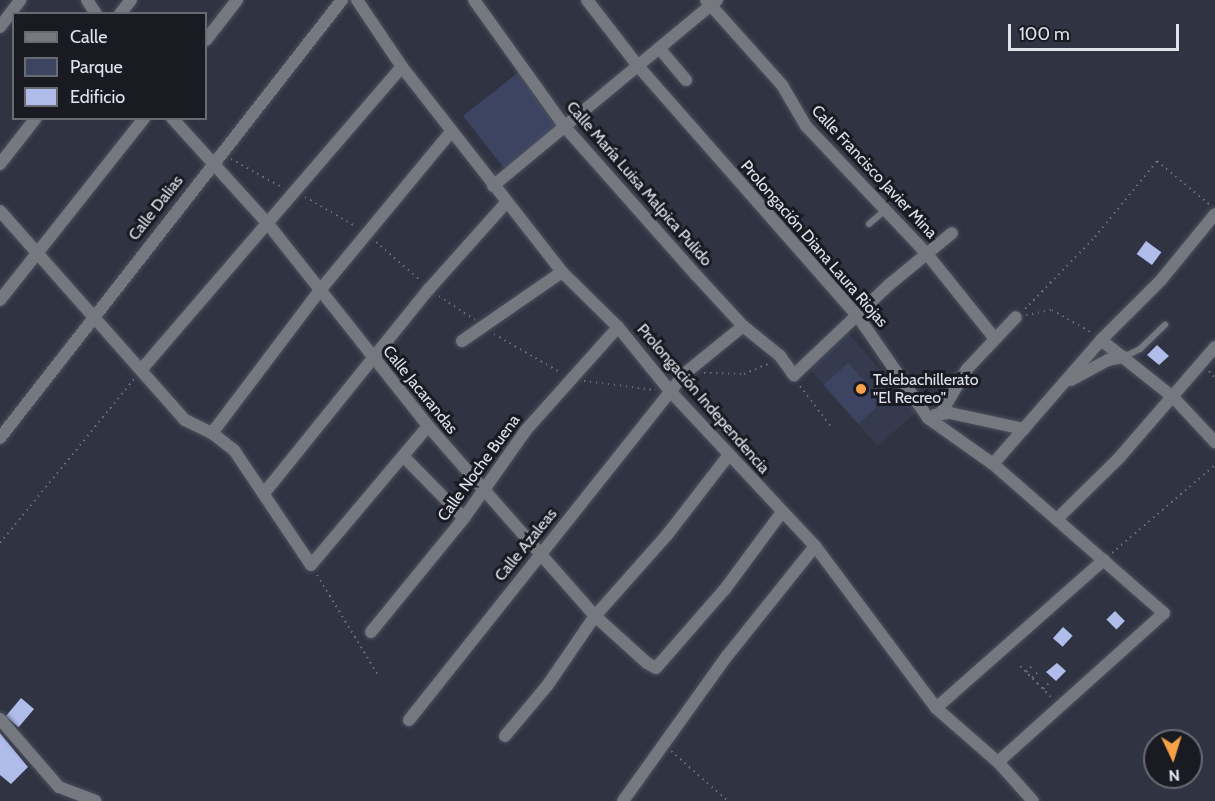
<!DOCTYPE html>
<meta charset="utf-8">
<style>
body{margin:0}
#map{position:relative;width:1215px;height:801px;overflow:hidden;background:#2f3342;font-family:Cabin,sans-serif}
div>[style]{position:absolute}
.built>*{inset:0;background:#353a4f;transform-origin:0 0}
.green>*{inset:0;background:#3d4462;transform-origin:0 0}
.building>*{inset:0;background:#b0bcea;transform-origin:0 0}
.path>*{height:2px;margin-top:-1px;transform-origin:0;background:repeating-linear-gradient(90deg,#6c707d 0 1.5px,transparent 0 6px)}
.roads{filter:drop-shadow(0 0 2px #4b4f5d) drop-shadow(0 0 2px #4b4f5d)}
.service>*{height:6px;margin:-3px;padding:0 3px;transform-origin:3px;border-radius:3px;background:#76787f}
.minor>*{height:12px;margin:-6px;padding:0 6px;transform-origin:6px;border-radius:6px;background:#76787f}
.dots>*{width:16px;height:16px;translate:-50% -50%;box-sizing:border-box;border:3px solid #1a1b22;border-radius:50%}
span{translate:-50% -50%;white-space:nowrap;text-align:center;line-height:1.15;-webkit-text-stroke:6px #1a1b22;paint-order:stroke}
.street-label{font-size:16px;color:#e0e2ec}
.poi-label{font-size:16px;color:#e0e2ec}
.left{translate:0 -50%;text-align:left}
.legend{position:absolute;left:12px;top:12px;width:195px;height:108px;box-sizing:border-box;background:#1a1b22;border:2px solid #696b73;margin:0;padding:8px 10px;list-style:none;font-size:18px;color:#e0e2ec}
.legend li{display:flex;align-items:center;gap:12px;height:30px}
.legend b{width:30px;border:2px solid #696b73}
.north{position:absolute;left:1143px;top:729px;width:60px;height:60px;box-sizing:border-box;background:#1a1b22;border:2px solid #696b73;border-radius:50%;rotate:176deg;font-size:16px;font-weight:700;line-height:24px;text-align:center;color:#e0e2ec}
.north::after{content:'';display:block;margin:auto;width:21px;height:27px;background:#f7a149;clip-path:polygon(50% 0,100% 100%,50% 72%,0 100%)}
.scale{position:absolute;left:1008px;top:24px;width:171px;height:27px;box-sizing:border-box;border:3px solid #e0e2ec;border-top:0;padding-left:8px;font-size:18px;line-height:21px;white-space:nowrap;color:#e0e2ec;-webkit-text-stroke:4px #1a1b22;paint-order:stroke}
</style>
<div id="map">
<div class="built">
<div style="left:847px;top:332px;width:106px;height:52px;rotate:49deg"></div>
</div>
<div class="green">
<div style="left:519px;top:72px;width:68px;height:71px;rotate:52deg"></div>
<div style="left:848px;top:363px;width:52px;height:33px;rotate:48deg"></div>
</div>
<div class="building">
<div style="left:1146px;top:241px;width:19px;height:16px;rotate:36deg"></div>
<div style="clip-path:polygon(1157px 345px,1169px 356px,1159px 365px,1147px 355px)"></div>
<div style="left:1115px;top:611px;width:14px;height:12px;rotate:45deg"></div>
<div style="left:1063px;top:627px;width:13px;height:15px;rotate:42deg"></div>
<div style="clip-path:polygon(1057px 663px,1066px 671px,1056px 681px,1046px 672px)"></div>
<div style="left:21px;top:698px;width:17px;height:24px;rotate:40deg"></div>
<div style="clip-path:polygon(0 733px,28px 767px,11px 784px,0 775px)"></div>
</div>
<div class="path">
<div style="left:231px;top:159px;width:60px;rotate:29.1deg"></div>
<div style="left:305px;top:197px;width:60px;rotate:30deg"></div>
<div style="left:376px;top:242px;width:60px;rotate:40.9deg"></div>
<div style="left:439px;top:296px;width:43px;rotate:33.7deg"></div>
<div style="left:1025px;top:309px;width:100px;rotate:-45.8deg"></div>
<div style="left:1095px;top:237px;width:98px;rotate:-50.8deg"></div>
<div style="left:1157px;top:161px;width:69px;rotate:39.7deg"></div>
<div style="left:1026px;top:315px;width:26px;rotate:-11deg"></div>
<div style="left:1052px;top:310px;width:46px;rotate:29.9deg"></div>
<div style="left:494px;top:334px;width:78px;rotate:30.2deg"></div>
<div style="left:1209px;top:371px;width:9px;rotate:49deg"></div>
<div style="left:704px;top:373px;width:40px;rotate:1.4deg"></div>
<div style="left:744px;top:374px;width:28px;rotate:-23deg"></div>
<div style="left:584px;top:381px;width:72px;rotate:7.2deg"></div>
<div style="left:800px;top:386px;width:53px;rotate:52.7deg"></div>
<div style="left:0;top:543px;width:212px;rotate:-50.7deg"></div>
<div style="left:1112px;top:553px;width:135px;rotate:-40.5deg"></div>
<div style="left:317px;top:575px;width:117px;rotate:58.6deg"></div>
<div style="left:1020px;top:666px;width:44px;rotate:45deg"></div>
<div style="left:1026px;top:672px;width:8px;rotate:-45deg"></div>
<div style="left:1032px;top:678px;width:10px;rotate:-45deg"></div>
<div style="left:1043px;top:689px;width:11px;rotate:-45deg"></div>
<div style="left:671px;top:751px;width:76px;rotate:41.3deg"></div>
</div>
<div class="roads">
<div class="service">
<div style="left:869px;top:224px;width:23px;rotate:-41deg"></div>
<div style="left:1124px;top:357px;width:18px;rotate:-27deg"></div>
<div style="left:1140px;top:349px;width:35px;rotate:-44deg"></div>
</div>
<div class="minor">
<div style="left:87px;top:0;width:17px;rotate:57deg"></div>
<div style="left:357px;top:0;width:81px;rotate:56.1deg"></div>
<div style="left:402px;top:67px;width:260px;rotate:52deg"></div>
<div style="left:562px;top:272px;width:78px;rotate:44.5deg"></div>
<div style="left:618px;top:327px;width:82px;rotate:50.9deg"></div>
<div style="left:670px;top:391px;width:212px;rotate:46.9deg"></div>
<div style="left:815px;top:546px;width:202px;rotate:53.2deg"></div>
<div style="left:936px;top:708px;width:82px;rotate:41.1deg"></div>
<div style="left:998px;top:762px;width:52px;rotate:48.1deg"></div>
<div style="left:474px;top:0;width:156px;rotate:54.4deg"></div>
<div style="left:565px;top:127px;width:198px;rotate:48.5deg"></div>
<div style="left:696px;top:275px;width:69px;rotate:47.3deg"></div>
<div style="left:743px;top:326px;width:48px;rotate:39deg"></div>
<div style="left:780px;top:356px;width:24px;rotate:54deg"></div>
<div style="left:794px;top:375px;width:132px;rotate:-43.5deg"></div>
<div style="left:890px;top:284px;width:80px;rotate:-39.4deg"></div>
<div style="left:587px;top:0;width:83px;rotate:52.3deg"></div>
<div style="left:638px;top:66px;width:332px;rotate:48.7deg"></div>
<div style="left:857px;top:315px;width:125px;rotate:55.4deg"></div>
<div style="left:928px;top:418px;width:80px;rotate:35.3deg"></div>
<div style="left:993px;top:464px;width:227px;rotate:41.1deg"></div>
<div style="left:1164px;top:613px;width:223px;rotate:138.1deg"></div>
<div style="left:706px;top:0;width:114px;rotate:48.2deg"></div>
<div style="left:782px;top:85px;width:48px;rotate:59.7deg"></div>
<div style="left:806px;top:126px;width:176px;rotate:46.6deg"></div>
<div style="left:927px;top:254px;width:109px;rotate:51.3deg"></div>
<div style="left:120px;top:14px;width:18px;rotate:-52deg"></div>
<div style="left:0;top:27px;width:34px;rotate:-53deg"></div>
<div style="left:206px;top:40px;width:51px;rotate:-52.2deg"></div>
<div style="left:659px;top:48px;width:42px;rotate:49.8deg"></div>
<div style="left:172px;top:118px;width:143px;rotate:47.8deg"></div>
<div style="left:268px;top:224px;width:258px;rotate:51.6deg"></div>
<div style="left:428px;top:426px;width:253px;rotate:48.7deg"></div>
<div style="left:595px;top:616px;width:70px;rotate:42.1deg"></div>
<div style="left:647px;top:663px;width:10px;rotate:29deg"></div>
<div style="left:656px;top:668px;width:105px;rotate:-48.9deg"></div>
<div style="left:725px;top:589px;width:96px;rotate:-53.5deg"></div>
<div style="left:0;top:164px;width:58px;rotate:-52deg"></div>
<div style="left:493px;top:186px;width:291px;rotate:-39.7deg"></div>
<div style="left:0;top:211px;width:279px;rotate:48.5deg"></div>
<div style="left:185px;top:420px;width:30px;rotate:26deg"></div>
<div style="left:212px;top:433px;width:28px;rotate:38deg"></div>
<div style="left:234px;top:450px;width:138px;rotate:56.2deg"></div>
<div style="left:311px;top:565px;width:182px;rotate:-49.9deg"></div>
<div style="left:0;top:300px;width:232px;rotate:-51.6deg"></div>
<div style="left:1101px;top:340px;width:92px;rotate:38.4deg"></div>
<div style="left:1173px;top:397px;width:62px;rotate:47deg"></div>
<div style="left:462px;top:341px;width:121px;rotate:-34.6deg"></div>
<div style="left:141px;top:370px;width:400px;rotate:-49.3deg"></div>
<div style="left:1071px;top:380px;width:42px;rotate:-28.4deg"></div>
<div style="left:1108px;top:360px;width:16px;rotate:-11deg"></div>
<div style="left:941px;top:413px;width:51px;rotate:-59.4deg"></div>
<div style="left:967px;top:369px;width:71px;rotate:-46.7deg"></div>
<div style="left:935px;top:415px;width:15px;rotate:-8deg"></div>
<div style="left:950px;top:413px;width:76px;rotate:12.2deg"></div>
<div style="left:212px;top:433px;width:181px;rotate:-52.9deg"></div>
<div style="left:321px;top:289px;width:204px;rotate:-50.4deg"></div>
<div style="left:0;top:438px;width:556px;rotate:-52.02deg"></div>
<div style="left:403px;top:456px;width:87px;rotate:45.5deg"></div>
<div style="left:993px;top:464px;width:164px;rotate:-48.9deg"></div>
<div style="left:1101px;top:340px;width:85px;rotate:-45deg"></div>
<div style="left:1161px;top:280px;width:85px;rotate:-50.7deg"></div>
<div style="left:265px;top:492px;width:261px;rotate:-51.1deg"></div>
<div style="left:429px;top:289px;width:114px;rotate:-48.2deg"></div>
<div style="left:1057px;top:519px;width:87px;rotate:-44.5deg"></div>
<div style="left:1119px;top:458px;width:147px;rotate:-49.1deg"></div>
<div style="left:371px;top:632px;width:147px;rotate:-50.8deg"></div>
<div style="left:464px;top:518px;width:108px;rotate:-54.8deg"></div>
<div style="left:526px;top:430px;width:138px;rotate:-48.2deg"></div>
<div style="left:936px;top:708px;width:224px;rotate:-41.4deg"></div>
<div style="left:0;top:719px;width:90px;rotate:49.1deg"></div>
<div style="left:59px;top:787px;width:39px;rotate:21deg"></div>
<div style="left:409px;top:720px;width:441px;rotate:-51.5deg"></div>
<div style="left:683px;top:375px;width:77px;rotate:-39.2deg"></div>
<div style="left:505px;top:736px;width:65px;rotate:-50deg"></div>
<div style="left:547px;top:686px;width:85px;rotate:-55.6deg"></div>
<div style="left:595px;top:616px;width:108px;rotate:-48.4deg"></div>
<div style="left:667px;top:535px;width:100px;rotate:-52.3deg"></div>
<div style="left:623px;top:801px;width:178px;rotate:-54.4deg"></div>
<div style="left:727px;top:656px;width:141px;rotate:-51.3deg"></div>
</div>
</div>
<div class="dots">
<div style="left:861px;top:389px;background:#f7a149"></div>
</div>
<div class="street-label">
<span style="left:874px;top:172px;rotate:47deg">Calle Francisco Javier Mina</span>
<span style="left:639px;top:184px;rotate:49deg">Calle María Luisa Malpica Pulido</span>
<span style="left:156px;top:208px;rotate:-52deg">Calle Dalias</span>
<span style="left:814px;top:244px;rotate:49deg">Prolongación Diana Laura Riojas</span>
<span style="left:420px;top:390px;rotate:51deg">Calle Jacarandas</span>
<span style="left:703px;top:399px;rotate:49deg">Prolongación Independencia</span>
<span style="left:479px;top:468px;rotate:-54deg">Calle Noche Buena</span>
<span style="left:526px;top:545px;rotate:-51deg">Calle Azaleas</span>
</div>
<div class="poi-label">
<span class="left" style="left:873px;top:389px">Telebachillerato<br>"El Recreo"</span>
</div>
<ul class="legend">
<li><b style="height:8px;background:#76787f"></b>Calle</li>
<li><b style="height:16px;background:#3d4462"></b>Parque</li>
<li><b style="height:16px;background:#b0bcea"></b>Edificio</li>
</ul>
<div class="north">N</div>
<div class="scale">100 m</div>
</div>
